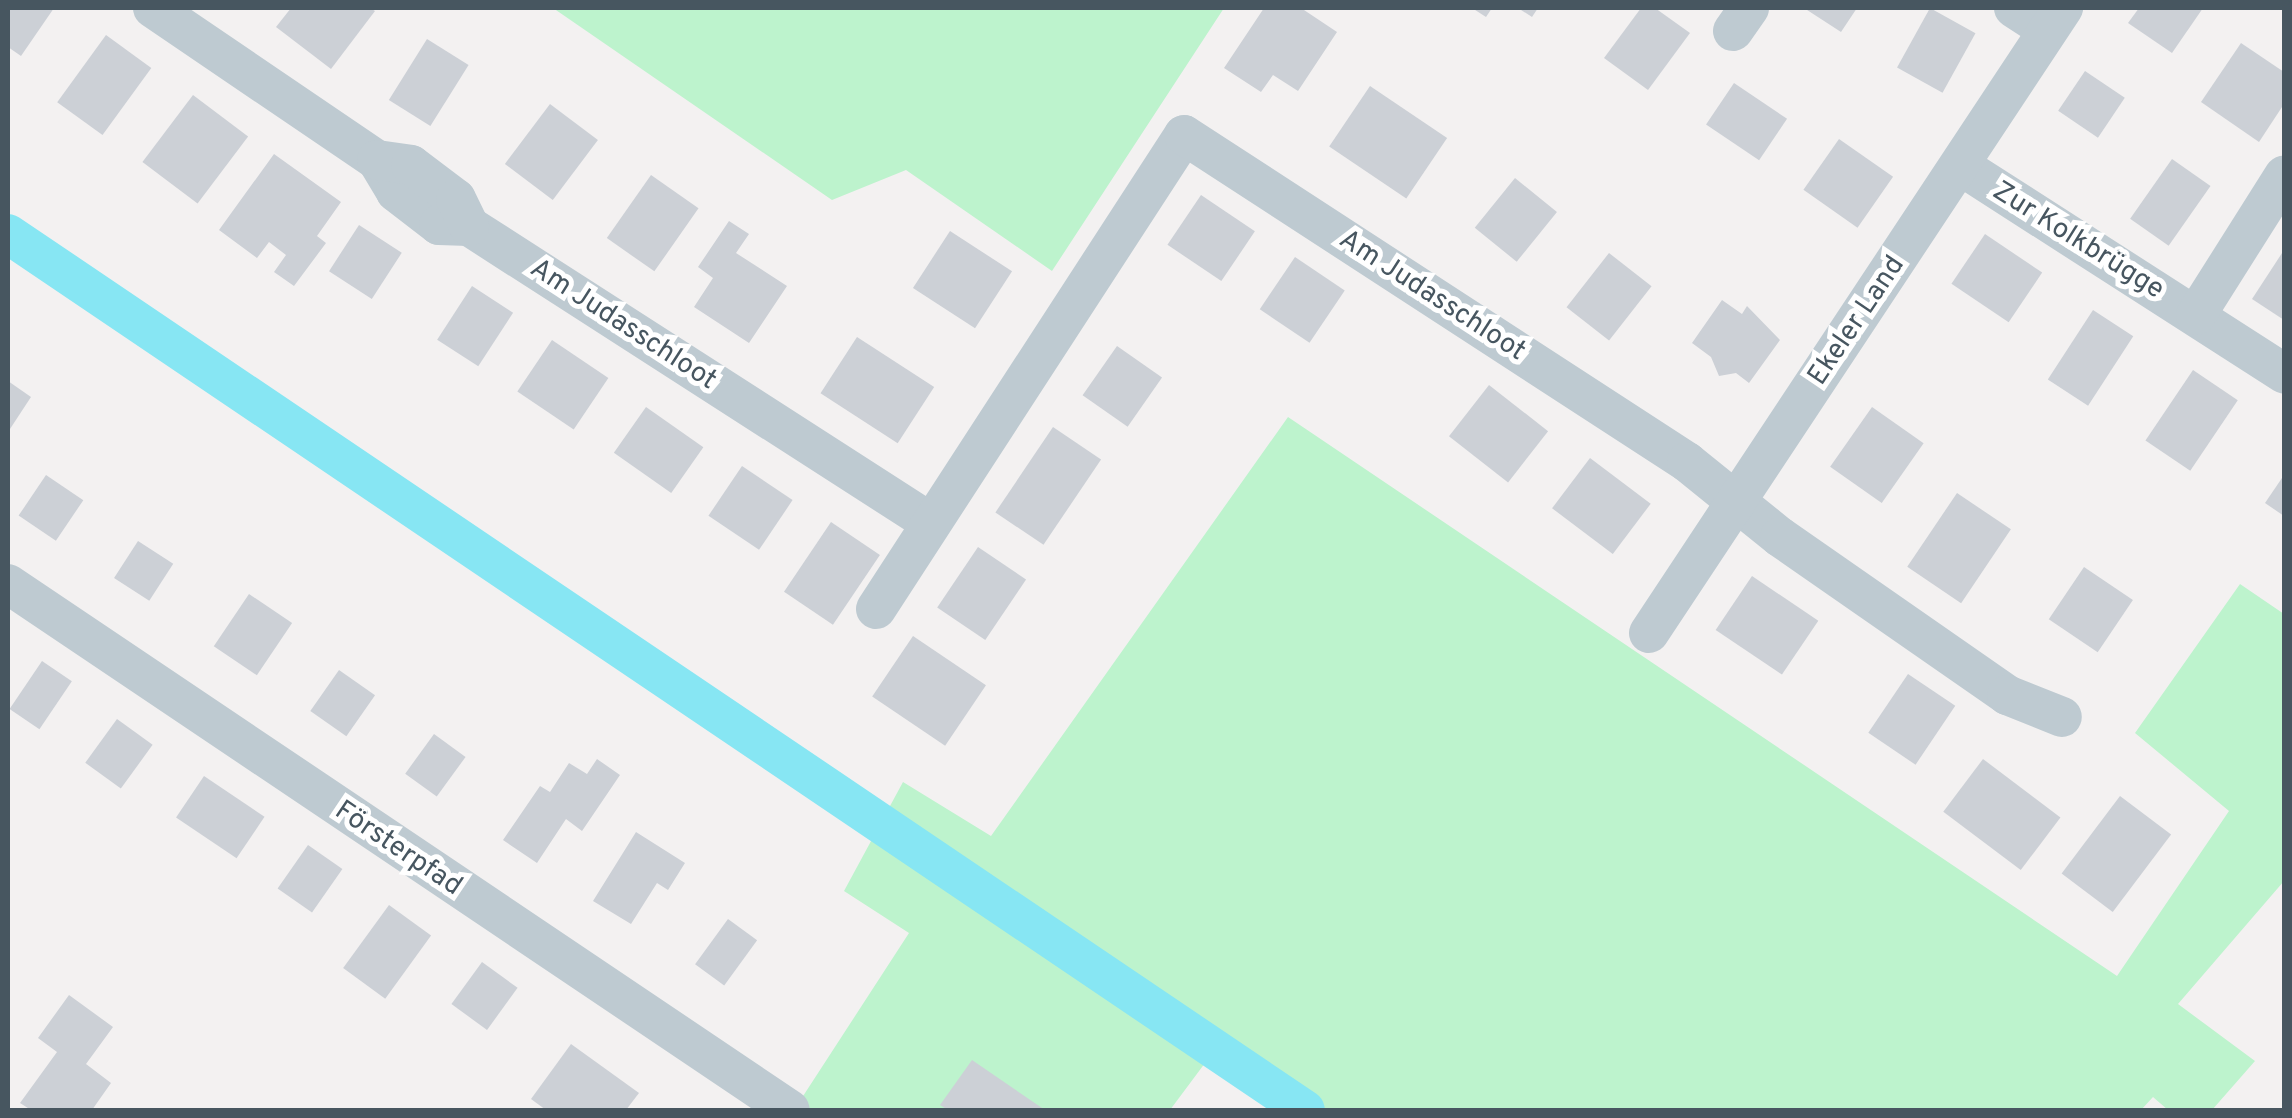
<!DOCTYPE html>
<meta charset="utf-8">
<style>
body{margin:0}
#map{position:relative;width:2292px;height:1118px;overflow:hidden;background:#f3f1f1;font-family:Overpass,sans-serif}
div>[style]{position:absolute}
.green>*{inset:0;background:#bdf3cd}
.canal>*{height:40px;margin:-20px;padding:0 20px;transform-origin:20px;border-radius:20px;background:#87e6f3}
.building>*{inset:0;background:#ccd0d6;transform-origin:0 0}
.street>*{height:40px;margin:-20px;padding:0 20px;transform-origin:20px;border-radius:20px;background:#becad1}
span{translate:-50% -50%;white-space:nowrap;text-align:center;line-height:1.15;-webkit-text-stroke:10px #fff;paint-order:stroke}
.street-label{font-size:28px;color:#475660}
.frame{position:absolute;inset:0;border:10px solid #475660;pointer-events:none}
</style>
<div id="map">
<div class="green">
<div style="clip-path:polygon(553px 8px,1224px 8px,1052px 271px,906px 170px,832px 200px)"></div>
<div style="clip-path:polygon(1288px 417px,2117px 976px,2229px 811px,2135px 733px,2240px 584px,2284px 614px,2284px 881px,2178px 1004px,2255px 1061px,2212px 1110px,2168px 1110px,2153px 1097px,2141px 1110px,1296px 1110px,1211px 1055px,1170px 1110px,794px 1110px,909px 933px,844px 891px,903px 782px,991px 836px)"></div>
</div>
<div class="canal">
<div style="left:8px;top:234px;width:1565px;rotate:34.04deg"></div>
</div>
<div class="building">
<div style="clip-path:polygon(8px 8px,54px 8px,21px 56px,8px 47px)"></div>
<div style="clip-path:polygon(291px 8px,370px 8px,375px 11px,331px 69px,276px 27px)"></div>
<div style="clip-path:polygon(1264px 8px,1301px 8px,1337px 32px,1298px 91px,1273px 75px,1261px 92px,1224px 68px)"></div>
<div style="clip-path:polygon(1472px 8px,1492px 8px,1486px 17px)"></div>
<div style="clip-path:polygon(1518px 8px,1538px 8px,1532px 17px)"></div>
<div style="clip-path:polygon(1641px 8px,1655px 8px,1690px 33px,1648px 90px,1604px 58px)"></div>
<div style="clip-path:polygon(1804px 8px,1857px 8px,1841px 32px)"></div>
<div style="left:1930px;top:8px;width:52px;height:68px;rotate:29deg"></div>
<div style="clip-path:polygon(2139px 8px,2203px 8px,2172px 53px,2128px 23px)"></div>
<div style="left:106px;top:35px;width:56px;height:83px;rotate:36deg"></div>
<div style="left:427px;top:39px;width:49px;height:72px;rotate:32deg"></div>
<div style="clip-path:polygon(2241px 43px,2284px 72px,2284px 104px,2259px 142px,2201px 102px)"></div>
<div style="left:2085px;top:71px;width:48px;height:48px;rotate:34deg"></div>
<div style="left:1734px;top:83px;width:64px;height:50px;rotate:34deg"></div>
<div style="left:1370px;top:86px;width:93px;height:73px;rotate:34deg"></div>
<div style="left:193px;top:95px;width:69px;height:84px;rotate:37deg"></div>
<div style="left:550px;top:104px;width:60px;height:75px;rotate:37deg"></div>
<div style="left:1839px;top:139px;width:66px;height:62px;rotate:35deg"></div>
<div style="clip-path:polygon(274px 154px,341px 202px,317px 236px,326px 243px,294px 286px,274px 272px,286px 255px,269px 242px,257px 258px,219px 230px)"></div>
<div style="left:2172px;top:159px;width:47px;height:73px;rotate:35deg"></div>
<div style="left:651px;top:175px;width:58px;height:77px;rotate:35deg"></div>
<div style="left:1515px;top:178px;width:54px;height:64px;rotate:39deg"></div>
<div style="left:1201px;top:195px;width:65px;height:60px;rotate:34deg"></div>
<div style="clip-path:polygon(729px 221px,749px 234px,736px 253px,787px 286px,749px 343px,694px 307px,713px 278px,698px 267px)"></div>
<div style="left:359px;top:225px;width:51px;height:55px;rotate:33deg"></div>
<div style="left:950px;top:231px;width:74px;height:68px;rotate:33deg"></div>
<div style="left:1985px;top:234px;width:69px;height:60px;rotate:34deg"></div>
<div style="clip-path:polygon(2284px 250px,2284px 320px,2252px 299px)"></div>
<div style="left:1609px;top:253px;width:54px;height:69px;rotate:38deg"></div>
<div style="left:1295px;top:257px;width:60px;height:63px;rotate:34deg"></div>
<div style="left:472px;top:286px;width:49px;height:64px;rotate:33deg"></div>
<div style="clip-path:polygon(1722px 300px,1742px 314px,1747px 306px,1780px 340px,1749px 383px,1736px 373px,1719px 376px,1711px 357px,1692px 343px)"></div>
<div style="left:2093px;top:310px;width:48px;height:83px;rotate:33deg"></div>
<div style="left:857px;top:337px;width:92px;height:67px;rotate:33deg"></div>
<div style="left:552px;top:340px;width:68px;height:62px;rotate:34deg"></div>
<div style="left:1117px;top:346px;width:55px;height:60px;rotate:35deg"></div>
<div style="left:2193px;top:370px;width:54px;height:85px;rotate:34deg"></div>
<div style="clip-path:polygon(8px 381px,31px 397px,8px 432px)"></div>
<div style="left:1489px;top:385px;width:75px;height:65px;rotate:38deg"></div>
<div style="left:646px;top:407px;width:70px;height:56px;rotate:35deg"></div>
<div style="left:1872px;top:407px;width:63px;height:73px;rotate:35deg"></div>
<div style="left:1053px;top:427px;width:58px;height:103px;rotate:34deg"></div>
<div style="left:1590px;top:458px;width:76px;height:63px;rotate:37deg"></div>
<div style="left:742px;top:466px;width:61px;height:60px;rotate:34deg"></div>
<div style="left:46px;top:475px;width:45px;height:49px;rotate:34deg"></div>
<div style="clip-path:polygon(2284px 475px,2284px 516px,2265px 503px)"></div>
<div style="left:1957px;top:493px;width:65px;height:89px;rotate:34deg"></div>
<div style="left:831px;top:522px;width:59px;height:84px;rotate:34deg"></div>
<div style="left:138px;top:541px;width:42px;height:44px;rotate:33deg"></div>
<div style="left:978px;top:547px;width:58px;height:73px;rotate:34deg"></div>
<div style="left:2084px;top:567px;width:59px;height:63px;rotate:34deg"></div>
<div style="left:1752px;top:576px;width:80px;height:65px;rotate:34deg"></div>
<div style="left:249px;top:594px;width:52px;height:63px;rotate:34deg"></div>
<div style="left:913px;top:636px;width:88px;height:73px;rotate:34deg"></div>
<div style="left:42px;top:661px;width:36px;height:58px;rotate:34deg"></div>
<div style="left:339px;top:670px;width:44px;height:50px;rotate:35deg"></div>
<div style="left:1908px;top:674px;width:57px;height:71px;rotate:34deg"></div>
<div style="left:117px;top:719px;width:44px;height:54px;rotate:36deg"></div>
<div style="left:434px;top:734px;width:39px;height:49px;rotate:36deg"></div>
<div style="clip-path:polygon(597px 759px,620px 775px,582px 831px,566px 819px,537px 863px,503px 840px,540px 786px,550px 792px,569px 763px,587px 774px)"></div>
<div style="left:1983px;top:759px;width:97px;height:66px;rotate:37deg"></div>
<div style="left:204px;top:776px;width:73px;height:50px;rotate:34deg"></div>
<div style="left:2120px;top:796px;width:64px;height:97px;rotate:37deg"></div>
<div style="clip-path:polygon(636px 832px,685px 863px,668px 890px,657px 883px,631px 924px,593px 901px)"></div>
<div style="left:308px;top:845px;width:42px;height:53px;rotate:35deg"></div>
<div style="left:389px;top:905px;width:52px;height:78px;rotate:36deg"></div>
<div style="left:728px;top:919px;width:36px;height:56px;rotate:36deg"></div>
<div style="left:482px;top:962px;width:44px;height:52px;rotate:36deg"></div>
<div style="clip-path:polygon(69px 995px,113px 1027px,86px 1064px,111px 1083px,92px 1110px,31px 1110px,20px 1103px,57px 1052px,38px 1038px)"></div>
<div style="clip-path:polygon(571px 1044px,639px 1093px,626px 1110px,546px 1110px,531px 1099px)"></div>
<div style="clip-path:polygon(972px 1060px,1045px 1110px,948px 1110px,940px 1105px)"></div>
</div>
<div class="street">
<div style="left:153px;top:8px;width:271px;rotate:34.2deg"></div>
<div style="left:377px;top:160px;width:37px;rotate:59deg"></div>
<div style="left:396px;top:192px;width:54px;rotate:37.5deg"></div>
<div style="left:439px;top:225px;width:30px;rotate:2deg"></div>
<div style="left:469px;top:226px;width:546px;rotate:32.73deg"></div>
<div style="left:2014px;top:8px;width:40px;rotate:32.9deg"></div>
<div style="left:1733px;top:31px;width:28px;rotate:-55deg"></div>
<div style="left:377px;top:160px;width:34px;rotate:8deg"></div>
<div style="left:411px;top:165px;width:56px;rotate:37.1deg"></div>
<div style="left:456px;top:199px;width:30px;rotate:64deg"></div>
<div style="left:1961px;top:166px;width:384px;rotate:32.7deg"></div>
<div style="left:2196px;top:315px;width:165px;rotate:-57.7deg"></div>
<div style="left:8px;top:584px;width:942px;rotate:33.93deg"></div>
<div style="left:876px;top:609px;width:565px;rotate:-56.98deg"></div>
<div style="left:1184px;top:135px;width:600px;rotate:33.03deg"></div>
<div style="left:1687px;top:462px;width:119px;rotate:38.9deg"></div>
<div style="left:1780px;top:537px;width:277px;rotate:34.8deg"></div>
<div style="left:2007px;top:695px;width:59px;rotate:21.8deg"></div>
<div style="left:1649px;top:633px;width:750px;rotate:-56.48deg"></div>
</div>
<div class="street-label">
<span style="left:2078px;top:241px;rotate:32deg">Zur Kolkbrügge</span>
<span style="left:1432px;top:296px;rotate:33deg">Am Judasschloot</span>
<span style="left:1857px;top:321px;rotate:-56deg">Ekeler Land</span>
<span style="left:623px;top:325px;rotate:33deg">Am Judasschloot</span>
<span style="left:398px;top:849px;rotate:34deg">Försterpfad</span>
</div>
<div class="frame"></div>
</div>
